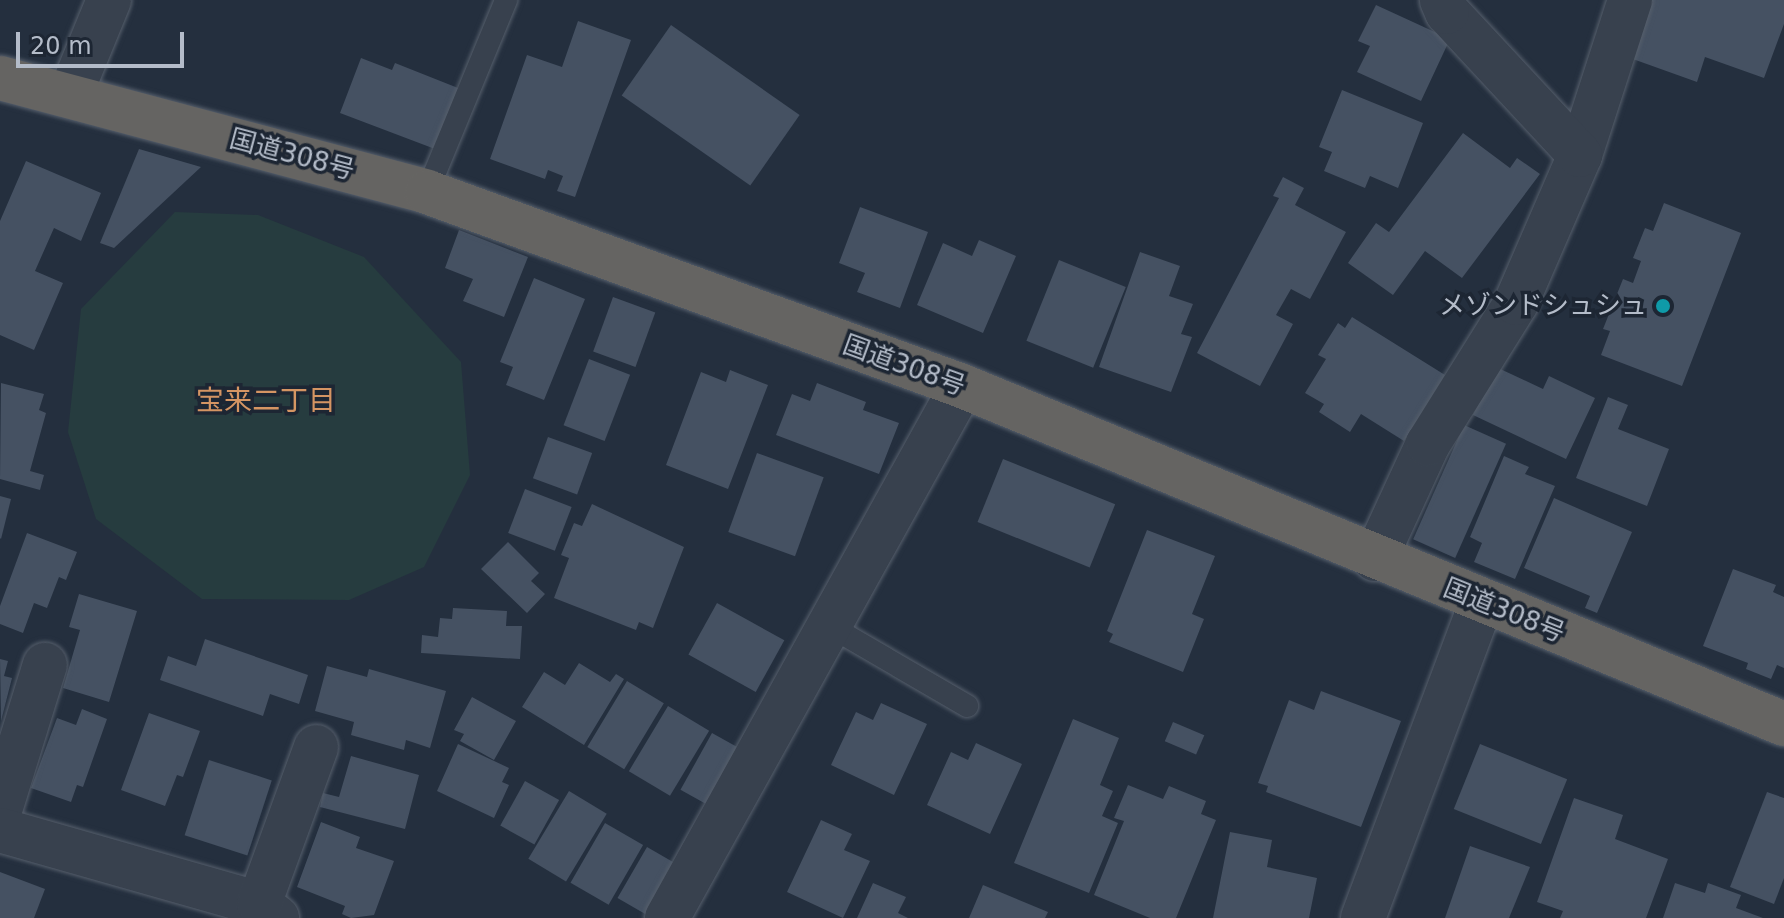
<!DOCTYPE html>
<meta charset="utf-8">
<style>
body{margin:0}
#map{position:relative;width:1784px;height:918px;overflow:hidden;background:#242f3e;font-family:"DejaVu Sans","Noto Sans JP",sans-serif}
div>[style]{position:absolute}
.green>*{inset:0;background:#263c3f}
.building>*{inset:0;background:#455162;transform-origin:0 0}
.roads{filter:drop-shadow(0 0 2px #565f6c) drop-shadow(0 0 2px #565f6c)}
.service>*{height:22px;margin:-11px;padding:0 11px;transform-origin:11px;border-radius:11px;background:#38414e}
.minor>*{height:44px;margin:-22px;padding:0 22px;transform-origin:22px;border-radius:22px;background:#38414e}
.trunk>*{height:44px;margin:-22px;padding:0 22px;transform-origin:22px;border-radius:22px;background:#656462}
.dots>*{width:22px;height:22px;translate:-50% -50%;box-sizing:border-box;border:4px solid #1d2633;border-radius:50%}
span{translate:-50% -50%;white-space:nowrap;text-align:center;line-height:1.15;-webkit-text-stroke:7px #1d2633;paint-order:stroke}
.street-label{font-size:26px;color:#b4bcc9}
.poi-label{font-size:26px;color:#b4bcc9}
.right{translate:-100% -50%;text-align:right}
.neighbourhood-label{font-size:28px;color:#d59563}
.scale{position:absolute;left:16px;top:32px;width:168px;height:36px;box-sizing:border-box;border:4px solid #b4bcc9;border-top:0;padding-left:10px;font-size:24px;line-height:28px;white-space:nowrap;color:#b4bcc9;-webkit-text-stroke:6px #1d2633;paint-order:stroke}
</style>
<div id="map">
<div class="green">
<div style="clip-path:polygon(175px 212px,258px 215px,364px 257px,461px 362px,470px 475px,424px 567px,349px 600px,202px 599px,96px 519px,68px 432px,81px 309px)"></div>
</div>
<div class="building">
<div style="clip-path:polygon(1651px 0,1784px 0,1784px 24px,1764px 78px,1705px 57px,1697px 82px,1630px 58px)"></div>
<div style="clip-path:polygon(1376px 5px,1450px 39px,1421px 101px,1357px 72px,1370px 46px,1358px 41px)"></div>
<div style="clip-path:polygon(578px 21px,631px 40px,575px 197px,557px 191px,563px 176px,548px 170px,545px 179px,490px 159px,527px 55px,562px 67px)"></div>
<div style="left:671px;top:25px;width:157px;height:86px;rotate:35deg"></div>
<div style="clip-path:polygon(361px 58px,392px 70px,395px 63px,458px 88px,435px 149px,340px 113px)"></div>
<div style="clip-path:polygon(1342px 90px,1423px 123px,1398px 188px,1370px 176px,1365px 188px,1324px 171px,1332px 152px,1319px 147px)"></div>
<div style="clip-path:polygon(1463px 133px,1510px 168px,1517px 158px,1540px 174px,1462px 278px,1425px 251px,1393px 295px,1348px 263px,1376px 223px,1389px 232px)"></div>
<div style="clip-path:polygon(139px 149px,201px 167px,114px 248px,100px 243px)"></div>
<div style="clip-path:polygon(26px 161px,101px 193px,81px 241px,54px 228px,35px 271px,63px 283px,34px 350px,0 335px,0 221px)"></div>
<div style="clip-path:polygon(1283px 177px,1304px 188px,1295px 205px,1346px 232px,1310px 299px,1291px 289px,1276px 315px,1293px 324px,1260px 386px,1197px 353px,1279px 198px,1273px 196px)"></div>
<div style="clip-path:polygon(1664px 203px,1741px 233px,1682px 386px,1601px 355px,1610px 331px,1603px 329px,1623px 279px,1633px 283px,1641px 261px,1633px 258px,1645px 228px,1653px 231px)"></div>
<div style="clip-path:polygon(860px 207px,928px 232px,900px 308px,857px 292px,865px 273px,839px 263px)"></div>
<div style="clip-path:polygon(459px 230px,528px 257px,504px 317px,463px 301px,473px 279px,445px 268px)"></div>
<div style="clip-path:polygon(979px 240px,1016px 256px,983px 333px,917px 305px,943px 243px,972px 256px)"></div>
<div style="clip-path:polygon(1140px 252px,1180px 266px,1169px 296px,1193px 304px,1181px 334px,1192px 337px,1171px 392px,1099px 367px)"></div>
<div style="left:1059px;top:260px;width:72px;height:87px;rotate:22deg"></div>
<div style="clip-path:polygon(534px 278px,585px 299px,544px 400px,506px 385px,513px 367px,500px 362px)"></div>
<div style="left:613px;top:297px;width:45px;height:58px;rotate:20deg"></div>
<div style="clip-path:polygon(1352px 317px,1445px 375px,1404px 441px,1361px 414px,1350px 432px,1319px 412px,1324px 404px,1305px 393px,1326px 359px,1318px 355px,1338px 323px,1345px 328px)"></div>
<div style="left:589px;top:359px;width:44px;height:71px;rotate:21deg"></div>
<div style="clip-path:polygon(1496px 367px,1543px 389px,1549px 376px,1595px 398px,1566px 459px,1473px 415px)"></div>
<div style="clip-path:polygon(730px 370px,768px 385px,728px 489px,666px 465px,701px 372px,726px 382px)"></div>
<div style="clip-path:polygon(1px 383px,44px 394px,39px 410px,46px 413px,30px 471px,44px 475px,40px 490px,0 479px)"></div>
<div style="clip-path:polygon(817px 383px,866px 402px,863px 410px,899px 423px,879px 474px,776px 435px,792px 394px,810px 401px)"></div>
<div style="clip-path:polygon(1608px 397px,1628px 405px,1618px 429px,1669px 449px,1647px 506px,1576px 478px)"></div>
<div style="left:1464px;top:425px;width:46px;height:125px;rotate:24deg"></div>
<div style="left:548px;top:437px;width:47px;height:44px;rotate:20deg"></div>
<div style="left:757px;top:453px;width:71px;height:84px;rotate:20deg"></div>
<div style="clip-path:polygon(1504px 456px,1529px 467px,1525px 474px,1555px 486px,1515px 579px,1474px 562px,1482px 543px,1470px 537px)"></div>
<div style="left:1003px;top:459px;width:121px;height:68px;rotate:22deg"></div>
<div style="left:525px;top:489px;width:50px;height:47px;rotate:21deg"></div>
<div style="clip-path:polygon(0 496px,11px 499px,1px 539px,0 538px)"></div>
<div style="clip-path:polygon(1554px 498px,1632px 532px,1597px 613px,1585px 608px,1590px 596px,1524px 568px)"></div>
<div style="clip-path:polygon(592px 504px,684px 547px,653px 628px,639px 622px,636px 630px,554px 598px,569px 558px,561px 555px,574px 523px,582px 526px)"></div>
<div style="clip-path:polygon(1147px 530px,1215px 556px,1192px 614px,1204px 619px,1183px 672px,1109px 642px,1113px 634px,1107px 631px)"></div>
<div style="clip-path:polygon(27px 533px,77px 552px,66px 580px,59px 577px,47px 608px,34px 603px,23px 633px,0 624px,0 606px)"></div>
<div style="clip-path:polygon(508px 542px,539px 573px,531px 581px,545px 594px,527px 613px,481px 569px)"></div>
<div style="clip-path:polygon(1733px 569px,1776px 585px,1773px 592px,1784px 597px,1784px 668px,1777px 665px,1771px 679px,1746px 669px,1748px 663px,1703px 646px)"></div>
<div style="clip-path:polygon(79px 594px,137px 611px,109px 702px,63px 688px,80px 630px,69px 627px)"></div>
<div style="left:717px;top:603px;width:77px;height:59px;rotate:29deg"></div>
<div style="clip-path:polygon(453px 608px,507px 611px,506px 626px,522px 626px,520px 659px,421px 653px,422px 635px,438px 637px,440px 618px,452px 619px)"></div>
<div style="clip-path:polygon(205px 639px,308px 675px,299px 704px,270px 694px,263px 716px,160px 680px,168px 656px,196px 666px)"></div>
<div style="clip-path:polygon(0 659px,8px 661px,4px 676px,12px 678px,1px 721px)"></div>
<div style="clip-path:polygon(579px 663px,610px 682px,616px 674px,624px 679px,584px 745px,522px 707px,544px 672px,565px 685px)"></div>
<div style="clip-path:polygon(327px 666px,367px 677px,369px 669px,446px 691px,430px 748px,406px 740px,404px 750px,351px 735px,354px 722px,315px 711px)"></div>
<div style="left:627px;top:681px;width:43px;height:77px;rotate:31deg"></div>
<div style="clip-path:polygon(1321px 691px,1401px 721px,1361px 827px,1266px 792px,1268px 786px,1258px 783px,1289px 700px,1314px 710px)"></div>
<div style="clip-path:polygon(472px 697px,516px 721px,494px 760px,460px 741px,464px 734px,454px 730px)"></div>
<div style="clip-path:polygon(881px 703px,927px 724px,894px 795px,831px 765px,856px 712px,873px 720px)"></div>
<div style="left:668px;top:706px;width:48px;height:76px;rotate:31deg"></div>
<div style="clip-path:polygon(82px 709px,107px 719px,83px 787px,77px 785px,71px 802px,31px 788px,57px 718px,76px 725px)"></div>
<div style="clip-path:polygon(149px 713px,200px 731px,183px 777px,177px 775px,165px 806px,121px 790px)"></div>
<div style="clip-path:polygon(1073px 719px,1119px 738px,1100px 785px,1113px 791px,1102px 816px,1118px 823px,1089px 893px,1014px 863px)"></div>
<div style="left:1173px;top:722px;width:34px;height:21px;rotate:23deg"></div>
<div style="left:712px;top:733px;width:38px;height:65px;rotate:29deg"></div>
<div style="clip-path:polygon(976px 743px,1022px 764px,990px 834px,927px 805px,951px 752px,968px 760px)"></div>
<div style="clip-path:polygon(458px 744px,509px 768px,502px 782px,509px 785px,494px 818px,437px 791px)"></div>
<div style="left:1480px;top:744px;width:94px;height:70px;rotate:22deg"></div>
<div style="clip-path:polygon(351px 756px,419px 775px,405px 829px,320px 807px,323px 793px,339px 797px)"></div>
<div style="left:209px;top:760px;width:66px;height:79px;rotate:18deg"></div>
<div style="left:525px;top:781px;width:39px;height:51px;rotate:29deg"></div>
<div style="clip-path:polygon(1128px 785px,1163px 799px,1169px 786px,1206px 801px,1201px 814px,1216px 820px,1176px 918px,1150px 918px,1094px 895px,1124px 821px,1114px 818px)"></div>
<div style="left:569px;top:791px;width:44px;height:79px;rotate:31deg"></div>
<div style="clip-path:polygon(1767px 792px,1784px 798px,1784px 878px,1774px 904px,1730px 887px)"></div>
<div style="clip-path:polygon(1574px 798px,1623px 815px,1615px 839px,1668px 859px,1646px 918px,1560px 918px,1563px 911px,1537px 902px)"></div>
<div style="clip-path:polygon(821px 820px,852px 834px,844px 850px,870px 861px,843px 918px,787px 892px)"></div>
<div style="clip-path:polygon(321px 822px,360px 837px,356px 848px,394px 861px,374px 915px,351px 918px,342px 914px,345px 906px,297px 887px)"></div>
<div style="left:605px;top:823px;width:44px;height:69px;rotate:30deg"></div>
<div style="clip-path:polygon(1230px 832px,1272px 840px,1267px 867px,1317px 878px,1309px 918px,1213px 918px)"></div>
<div style="clip-path:polygon(1470px 846px,1530px 867px,1509px 918px,1445px 918px)"></div>
<div style="left:647px;top:847px;width:34px;height:59px;rotate:30deg"></div>
<div style="clip-path:polygon(0 872px,45px 889px,34px 918px,0 918px)"></div>
<div style="clip-path:polygon(873px 883px,906px 897px,898px 913px,908px 918px,857px 918px)"></div>
<div style="clip-path:polygon(1675px 883px,1705px 893px,1708px 883px,1741px 895px,1736px 908px,1763px 918px,1663px 918px)"></div>
<div style="clip-path:polygon(983px 885px,1048px 912px,1045px 918px,969px 918px)"></div>
</div>
<div class="roads">
<div class="service">
<div style="left:427px;top:192px;width:208px;rotate:-67.6deg"></div>
<div style="left:828px;top:625px;width:161px;rotate:30.2deg"></div>
</div>
<div class="minor">
<div style="left:70px;top:95px;width:103px;rotate:-67.7deg"></div>
<div style="left:1580px;top:155px;width:163px;rotate:-72.1deg"></div>
<div style="left:1375px;top:559px;width:127px;rotate:-65.3deg"></div>
<div style="left:1428px;top:444px;width:166px;rotate:-58deg"></div>
<div style="left:1516px;top:303px;width:161px;rotate:-66.6deg"></div>
<div style="left:1580px;top:155px;width:195px;rotate:-132.9deg"></div>
<div style="left:1447px;top:12px;width:13px;rotate:-113deg"></div>
<div style="left:0;top:810px;width:152px;rotate:-72.8deg"></div>
<div style="left:0;top:830px;width:269px;rotate:15.9deg"></div>
<div style="left:259px;top:904px;width:23px;rotate:38deg"></div>
<div style="left:259px;top:904px;width:167px;rotate:-70deg"></div>
<div style="left:667px;top:918px;width:608px;rotate:-60.99deg"></div>
<div style="left:1363px;top:918px;width:338px;rotate:-69.4deg"></div>
</div>
<div class="trunk">
<div style="left:0;top:78px;width:442px;rotate:14.9deg"></div>
<div style="left:427px;top:192px;width:569px;rotate:19.93deg"></div>
<div style="left:962px;top:386px;width:889px;rotate:22.35deg"></div>
</div>
</div>
<div class="dots">
<div style="left:1663px;top:306px;background:#0f9aa8"></div>
</div>
<div class="street-label">
<span style="left:292px;top:155px;rotate:15deg">国道308号</span>
<span style="left:904px;top:366px;rotate:20deg">国道308号</span>
<span style="left:1504px;top:611px;rotate:22deg">国道308号</span>
</div>
<div class="poi-label">
<span class="right" style="left:1647px;top:306px">メゾンドシュシュ</span>
</div>
<div class="neighbourhood-label">
<span style="left:266px;top:401px">宝来二丁目</span>
</div>
<div class="scale">20 m</div>
</div>
